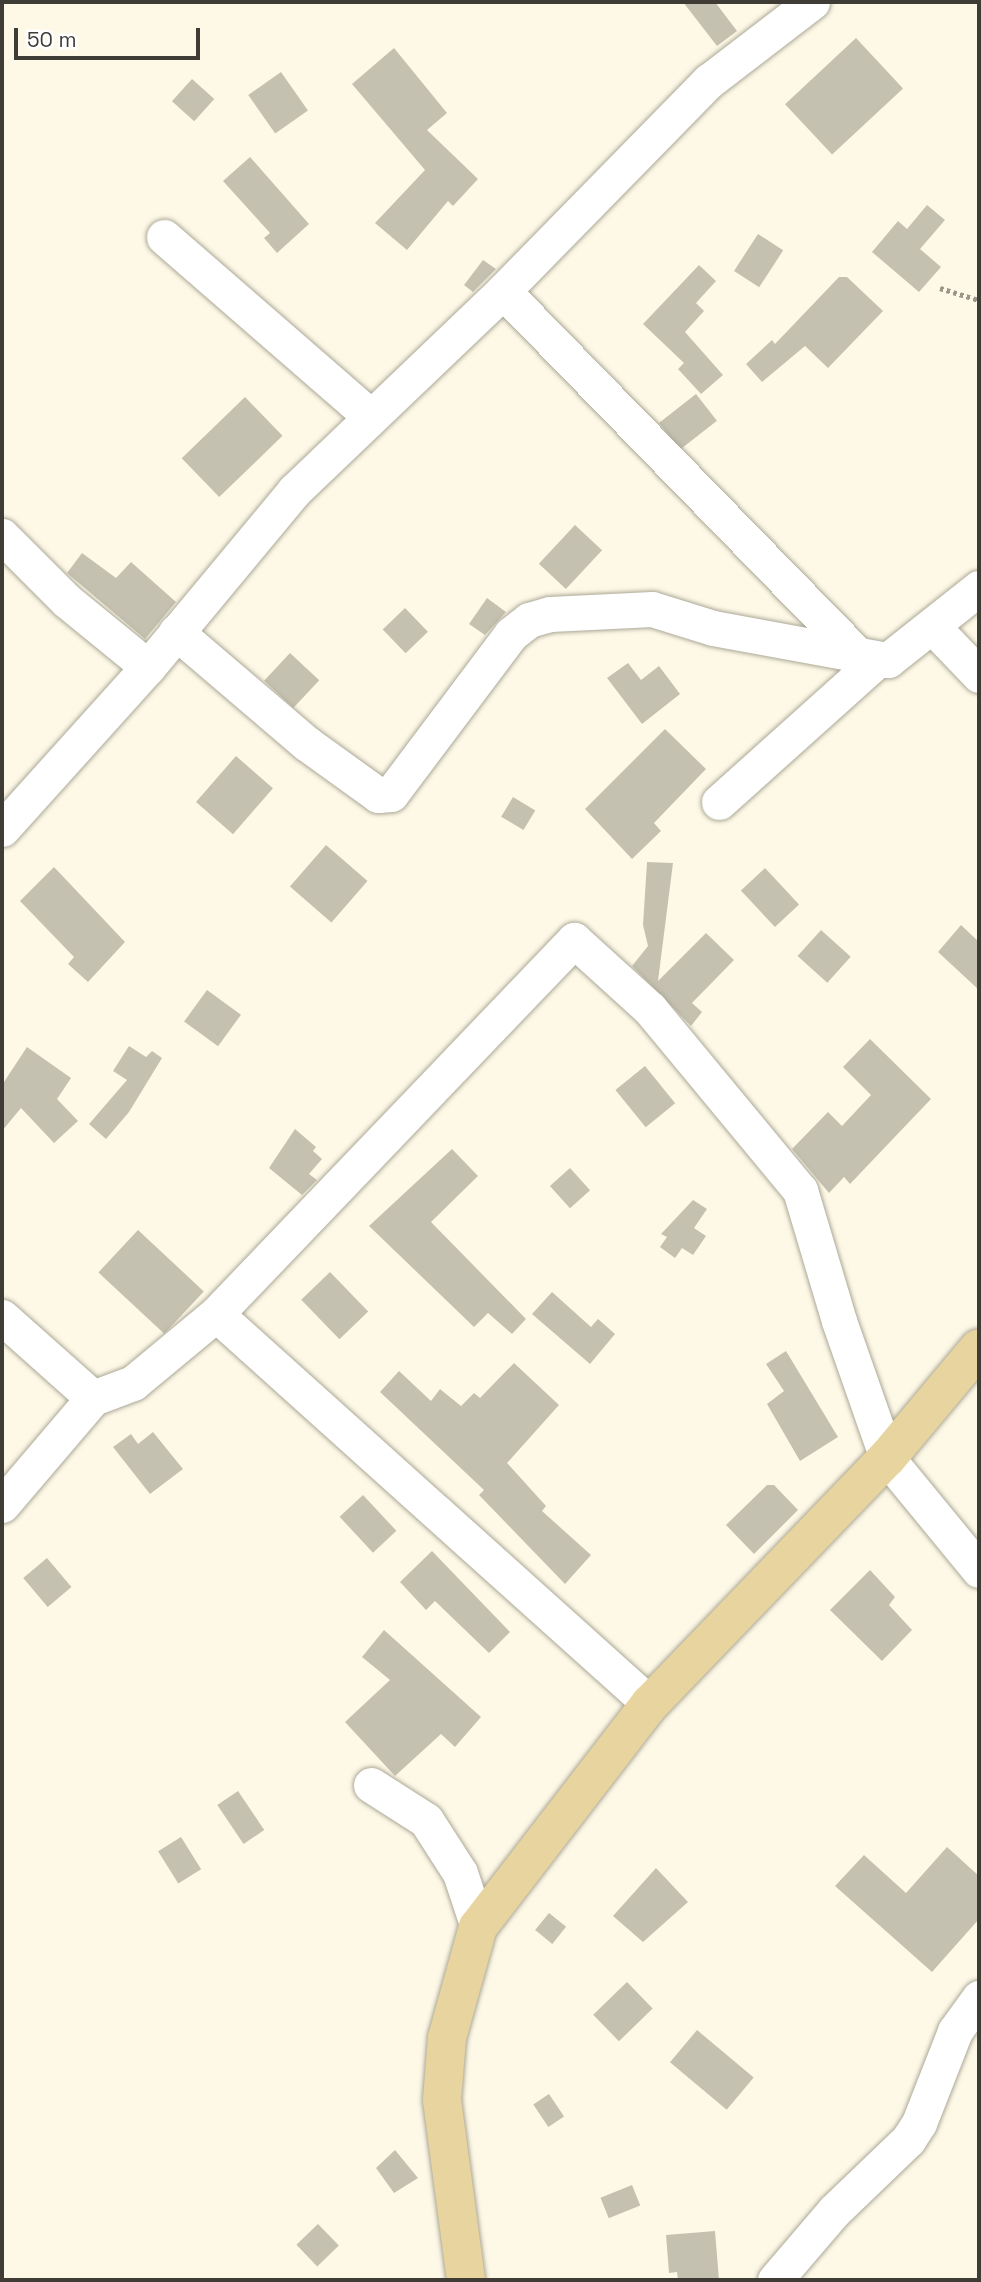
<!DOCTYPE html>
<style>
body{margin:0}
#map{position:relative;width:981px;height:2282px;overflow:hidden;background:#fef9e7;font-family:"Space Grotesk",sans-serif}
div>[style]{position:absolute}
.building>*{inset:0;background:#c5c1b0;transform-origin:0 0}
.path>*{height:4.5px;margin-top:-2.25px;transform-origin:0;background:repeating-linear-gradient(90deg,#9a968a 0 3.5px,transparent 0 7px)}
.roads{filter:drop-shadow(0 0 2px #aca897) drop-shadow(0 0 2px #aca897)}
.minor>*{height:35px;margin:-17.5px;padding:0 17.5px;transform-origin:17.5px;border-radius:17.5px;background:#fff}
.major>*{height:38px;margin:-19px;padding:0 19px;transform-origin:19px;border-radius:19px;background:#e8d49e}
span{translate:-50% -50%;white-space:nowrap;text-align:center;line-height:1.15;-webkit-text-stroke:7px #fff;paint-order:stroke}
.frame{position:absolute;inset:0;border:4px solid #3e3c35;pointer-events:none}
.scale{position:absolute;left:14px;top:28px;width:186px;height:32px;box-sizing:border-box;border:4px solid #3e3c35;border-top:0;padding-left:9px;font-size:21px;line-height:24px;white-space:nowrap;color:#3e3c35;-webkit-text-stroke:5px #fff;paint-order:stroke}
</style>
<div id="map">
<div class="building">
<div style="clip-path:polygon(683px 2px,715px 2px,737px 31px,717px 46px)"></div>
<div style="left:856px;top:38px;width:69px;height:97px;rotate:47deg"></div>
<div style="clip-path:polygon(394px 48px,447px 113px,427px 130px,478px 179px,453px 206px,448px 201px,407px 250px,375px 223px,425px 170px,352px 84px)"></div>
<div style="left:281px;top:72px;width:47px;height:40px;rotate:55deg"></div>
<div style="left:192px;top:79px;width:30px;height:30px;rotate:42deg"></div>
<div style="clip-path:polygon(250px 157px,309px 224px,277px 253px,264px 238px,270px 233px,223px 181px)"></div>
<div style="clip-path:polygon(927px 205px,945px 220px,920px 249px,941px 267px,919px 292px,872px 252px,898px 221px,907px 229px)"></div>
<div style="left:758px;top:234px;width:30px;height:44px;rotate:33deg"></div>
<div style="clip-path:polygon(483px 260px,496px 269px,473px 292px,464px 285px)"></div>
<div style="clip-path:polygon(699px 265px,716px 281px,696px 303px,704px 311px,685px 332px,723px 375px,701px 394px,678px 369px,684px 363px,643px 324px)"></div>
<div style="clip-path:polygon(839px 277px,847px 277px,883px 311px,828px 368px,805px 346px,762px 382px,746px 364px,772px 340px,775px 344px)"></div>
<div style="left:696px;top:394px;width:34px;height:47px;rotate:52deg"></div>
<div style="left:245px;top:397px;width:54px;height:88px;rotate:46deg"></div>
<div style="left:575px;top:525px;width:37px;height:53px;rotate:43deg"></div>
<div style="clip-path:polygon(82px 553px,116px 578px,131px 562px,176px 602px,145px 639px,67px 573px)"></div>
<div style="clip-path:polygon(487px 598px,506px 612px,485px 635px,469px 624px)"></div>
<div style="left:405px;top:608px;width:33px;height:31px;rotate:46deg"></div>
<div style="left:290px;top:653px;width:40px;height:38px;rotate:43deg"></div>
<div style="clip-path:polygon(628px 663px,641px 680px,659px 666px,680px 694px,642px 724px,607px 678px)"></div>
<div style="clip-path:polygon(665px 729px,706px 769px,654px 823px,661px 831px,632px 859px,585px 809px)"></div>
<div style="left:236px;top:756px;width:49px;height:61px;rotate:41deg"></div>
<div style="left:513px;top:797px;width:26px;height:23px;rotate:31deg"></div>
<div style="left:326px;top:845px;width:55px;height:55px;rotate:41deg"></div>
<div style="clip-path:polygon(647px 862px,673px 863px,658px 981px,706px 933px,734px 960px,692px 1003px,702px 1012px,691px 1026px,632px 966px,648px 946px,643px 925px)"></div>
<div style="clip-path:polygon(54px 867px,125px 942px,88px 982px,68px 964px,74px 957px,20px 901px)"></div>
<div style="left:765px;top:868px;width:50px;height:33px;rotate:47deg"></div>
<div style="clip-path:polygon(961px 925px,979px 942px,979px 990px,938px 952px)"></div>
<div style="left:821px;top:930px;width:40px;height:35px;rotate:42deg"></div>
<div style="left:207px;top:990px;width:42px;height:39px;rotate:36deg"></div>
<div style="clip-path:polygon(870px 1039px,931px 1099px,850px 1184px,844px 1177px,829px 1193px,792px 1149px,828px 1112px,842px 1126px,871px 1095px,843px 1067px)"></div>
<div style="clip-path:polygon(129px 1046px,146px 1057px,152px 1051px,162px 1058px,129px 1112px,106px 1139px,89px 1124px,127px 1080px,113px 1071px)"></div>
<div style="clip-path:polygon(27px 1047px,71px 1078px,57px 1099px,78px 1121px,54px 1143px,21px 1108px,2px 1131px,2px 1085px)"></div>
<div style="left:645px;top:1066px;width:48px;height:38px;rotate:51deg"></div>
<div style="clip-path:polygon(295px 1129px,316px 1147px,313px 1151px,322px 1159px,309px 1174px,317px 1180px,302px 1195px,269px 1168px)"></div>
<div style="clip-path:polygon(452px 1149px,478px 1176px,431px 1222px,526px 1319px,512px 1334px,488px 1313px,474px 1327px,369px 1226px)"></div>
<div style="left:570px;top:1168px;width:30px;height:27px;rotate:48deg"></div>
<div style="clip-path:polygon(693px 1200px,707px 1209px,694px 1228px,706px 1236px,693px 1255px,682px 1248px,675px 1258px,660px 1247px,667px 1237px,661px 1234px)"></div>
<div style="left:138px;top:1230px;width:90px;height:58px;rotate:43deg"></div>
<div style="left:330px;top:1272px;width:55px;height:40px;rotate:46deg"></div>
<div style="clip-path:polygon(552px 1292px,591px 1327px,598px 1319px,615px 1334px,590px 1364px,532px 1314px)"></div>
<div style="clip-path:polygon(786px 1351px,838px 1437px,800px 1461px,767px 1404px,784px 1391px,766px 1364px)"></div>
<div style="clip-path:polygon(514px 1363px,559px 1405px,507px 1463px,546px 1506px,542px 1511px,591px 1555px,565px 1584px,479px 1495px,484px 1490px,380px 1392px,399px 1371px,431px 1401px,440px 1389px,461px 1406px,474px 1393px,480px 1398px)"></div>
<div style="clip-path:polygon(153px 1432px,183px 1469px,150px 1494px,113px 1447px,131px 1434px,138px 1444px)"></div>
<div style="clip-path:polygon(767px 1485px,774px 1485px,798px 1510px,754px 1554px,726px 1525px)"></div>
<div style="left:363px;top:1495px;width:49px;height:32px;rotate:47deg"></div>
<div style="clip-path:polygon(432px 1551px,510px 1632px,489px 1653px,435px 1601px,426px 1610px,400px 1582px)"></div>
<div style="left:47px;top:1558px;width:38px;height:31px;rotate:50deg"></div>
<div style="clip-path:polygon(870px 1570px,895px 1597px,889px 1605px,912px 1630px,882px 1661px,830px 1610px)"></div>
<div style="clip-path:polygon(384px 1630px,481px 1717px,455px 1747px,441px 1734px,395px 1776px,345px 1722px,390px 1680px,362px 1657px)"></div>
<div style="left:238px;top:1791px;width:47px;height:25px;rotate:56deg"></div>
<div style="left:181px;top:1837px;width:38px;height:27px;rotate:58deg"></div>
<div style="clip-path:polygon(947px 1847px,979px 1876px,979px 1919px,932px 1972px,835px 1886px,864px 1855px,906px 1893px)"></div>
<div style="clip-path:polygon(656px 1868px,688px 1902px,643px 1942px,613px 1916px)"></div>
<div style="left:549px;top:1913px;width:22px;height:22px;rotate:39deg"></div>
<div style="left:627px;top:1982px;width:37px;height:47px;rotate:46deg"></div>
<div style="left:697px;top:2030px;width:74px;height:42px;rotate:40deg"></div>
<div style="left:549px;top:2094px;width:27px;height:19px;rotate:56deg"></div>
<div style="clip-path:polygon(395px 2150px,418px 2178px,394px 2193px,376px 2168px)"></div>
<div style="left:632px;top:2185px;width:22px;height:34px;rotate:68deg"></div>
<div style="left:318px;top:2224px;width:30px;height:30px;rotate:46deg"></div>
<div style="clip-path:polygon(715px 2231px,719px 2280px,678px 2280px,677px 2272px,669px 2273px,666px 2235px)"></div>
</div>
<div class="path">
<div style="left:940px;top:288px;width:41px;rotate:17.1deg"></div>
</div>
<div class="roads">
<div class="minor">
<div style="left:164px;top:237px;width:274px;rotate:41deg"></div>
<div style="left:503px;top:291px;width:501px;rotate:45.73deg"></div>
<div style="left:2px;top:536px;width:92px;rotate:45deg"></div>
<div style="left:67px;top:601px;width:104px;rotate:39.2deg"></div>
<div style="left:932px;top:626px;width:68px;rotate:46.2deg"></div>
<div style="left:176px;top:632px;width:171px;rotate:40.5deg"></div>
<div style="left:306px;top:743px;width:89px;rotate:35.8deg"></div>
<div style="left:378px;top:795px;width:13px;rotate:-4deg"></div>
<div style="left:391px;top:794px;width:200px;rotate:-53.1deg"></div>
<div style="left:511px;top:634px;width:23px;rotate:-38deg"></div>
<div style="left:529px;top:620px;width:22px;rotate:-16deg"></div>
<div style="left:550px;top:614px;width:102px;rotate:-2.8deg"></div>
<div style="left:652px;top:609px;width:64px;rotate:17.3deg"></div>
<div style="left:713px;top:628px;width:178px;rotate:10.4deg"></div>
<div style="left:888px;top:660px;width:116px;rotate:-38.4deg"></div>
<div style="left:719px;top:802px;width:212px;rotate:-41.9deg"></div>
<div style="left:2px;top:829px;width:218px;rotate:-48deg"></div>
<div style="left:148px;top:667px;width:229px;rotate:-50.3deg"></div>
<div style="left:294px;top:491px;width:289px;rotate:-43.7deg"></div>
<div style="left:503px;top:291px;width:294px;rotate:-45.6deg"></div>
<div style="left:709px;top:81px;width:130px;rotate:-37.5deg"></div>
<div style="left:2px;top:1317px;width:122px;rotate:41.7deg"></div>
<div style="left:2px;top:1505px;width:140px;rotate:-49.6deg"></div>
<div style="left:93px;top:1398px;width:43px;rotate:-20.6deg"></div>
<div style="left:133px;top:1383px;width:108px;rotate:-39.7deg"></div>
<div style="left:650px;top:1704px;width:583px;rotate:-138.06deg"></div>
<div style="left:216px;top:1314px;width:518px;rotate:-46.25deg"></div>
<div style="left:574px;top:940px;width:103px;rotate:42.2deg"></div>
<div style="left:650px;top:1009px;width:235px;rotate:50.4deg"></div>
<div style="left:800px;top:1190px;width:137px;rotate:73.4deg"></div>
<div style="left:839px;top:1321px;width:145px;rotate:70.7deg"></div>
<div style="left:887px;top:1458px;width:145px;rotate:50.6deg"></div>
<div style="left:371px;top:1785px;width:65px;rotate:32.5deg"></div>
<div style="left:426px;top:1820px;width:63px;rotate:57.3deg"></div>
<div style="left:460px;top:1873px;width:57px;rotate:71.6deg"></div>
<div style="left:775px;top:2280px;width:91px;rotate:-49.5deg"></div>
<div style="left:834px;top:2211px;width:103px;rotate:-43.8deg"></div>
<div style="left:908px;top:2140px;width:20px;rotate:-57deg"></div>
<div style="left:919px;top:2123px;width:99px;rotate:-68.6deg"></div>
<div style="left:955px;top:2031px;width:41px;rotate:-54deg"></div>
</div>
<div class="major">
<div style="left:466px;top:2280px;width:182px;rotate:-97.6deg"></div>
<div style="left:442px;top:2100px;width:62px;rotate:-85.4deg"></div>
<div style="left:447px;top:2038px;width:115px;rotate:-74.4deg"></div>
<div style="left:478px;top:1927px;width:282px;rotate:-52.4deg"></div>
<div style="left:650px;top:1704px;width:342px;rotate:-46.1deg"></div>
<div style="left:887px;top:1458px;width:143px;rotate:-50.1deg"></div>
</div>
</div>
<div class="frame"></div>
<div class="scale">50 m</div>
</div>
